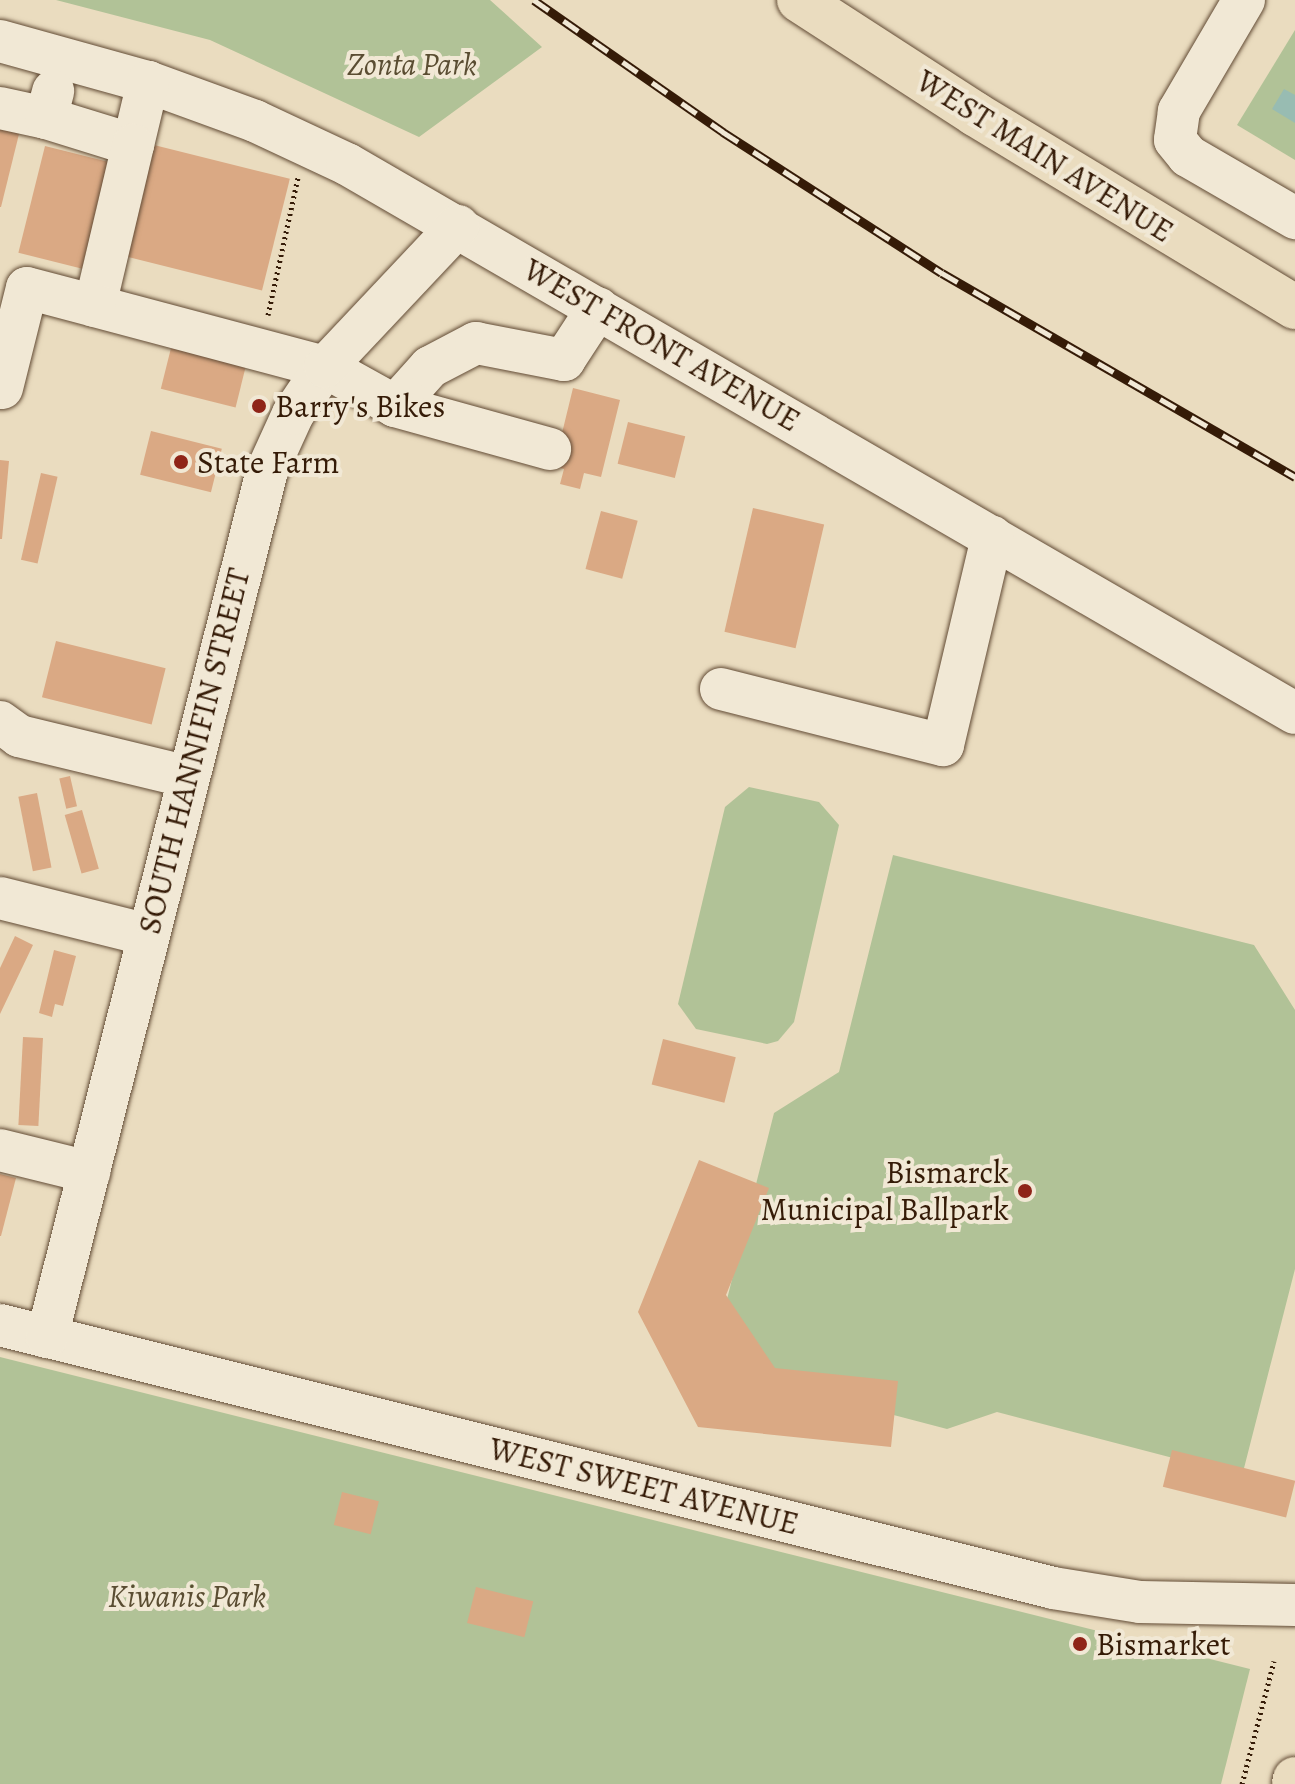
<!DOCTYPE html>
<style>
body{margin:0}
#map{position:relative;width:1295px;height:1784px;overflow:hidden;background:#eadcbf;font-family:Alegreya,serif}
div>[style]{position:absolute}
.green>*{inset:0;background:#b1c297}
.water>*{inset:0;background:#98bcb2}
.building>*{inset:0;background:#daa984;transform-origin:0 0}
.path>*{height:5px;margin-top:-2.5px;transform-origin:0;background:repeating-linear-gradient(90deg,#351b07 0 2px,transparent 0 6px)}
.roads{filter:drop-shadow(0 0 2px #624b35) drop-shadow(0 0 2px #624b35)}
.minor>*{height:42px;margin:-21px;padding:0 21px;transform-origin:21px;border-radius:21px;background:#f1e8d5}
.major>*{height:44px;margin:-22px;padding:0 22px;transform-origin:22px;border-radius:22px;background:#eadcbf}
.rail>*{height:9px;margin-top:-4.5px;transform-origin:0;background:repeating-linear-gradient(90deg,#f1e8d5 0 18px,#351b07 0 36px);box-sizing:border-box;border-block:2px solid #351b07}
.dots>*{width:22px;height:22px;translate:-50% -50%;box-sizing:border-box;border:4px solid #f1e8d5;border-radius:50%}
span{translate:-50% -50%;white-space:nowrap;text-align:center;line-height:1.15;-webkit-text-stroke:8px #f1e8d5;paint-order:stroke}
.park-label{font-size:32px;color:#5a4d32;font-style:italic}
.street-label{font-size:32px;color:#351b07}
.poi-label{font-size:32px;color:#351b07}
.left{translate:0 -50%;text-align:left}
.right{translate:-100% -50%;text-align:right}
</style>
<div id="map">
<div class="green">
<div style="clip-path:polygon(56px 0,490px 0,542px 47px,419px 137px,210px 40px)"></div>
<div style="clip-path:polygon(1295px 30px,1295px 160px,1237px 125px)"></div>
<div style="clip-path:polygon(749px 787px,819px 802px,839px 825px,794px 1022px,778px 1041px,767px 1044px,696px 1029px,678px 1004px,725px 807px)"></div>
<div style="clip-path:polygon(893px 855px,1254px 945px,1295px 1010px,1295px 1269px,1242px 1476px,997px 1412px,947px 1429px,760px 1380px,721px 1323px,774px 1113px,839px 1072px)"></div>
<div style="clip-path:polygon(0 1357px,1250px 1669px,1221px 1784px,0 1784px)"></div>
</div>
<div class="water">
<div style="clip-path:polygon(1284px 89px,1295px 95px,1295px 123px,1272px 109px)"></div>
</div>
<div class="building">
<div style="clip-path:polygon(0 125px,20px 130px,1px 207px,0 207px)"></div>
<div style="left:154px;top:145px;width:140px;height:115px;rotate:14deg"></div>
<div style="left:45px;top:146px;width:74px;height:110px;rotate:14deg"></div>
<div style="left:171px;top:348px;width:77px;height:42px;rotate:14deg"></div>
<div style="clip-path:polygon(573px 388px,620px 400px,601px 477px,584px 473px,580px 489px,560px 484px,564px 469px,554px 466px)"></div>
<div style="left:628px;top:422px;width:59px;height:43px;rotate:14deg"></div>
<div style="left:151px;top:431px;width:73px;height:45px;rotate:14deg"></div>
<div style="clip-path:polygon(0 460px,9px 461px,2px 539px,0 539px)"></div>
<div style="left:41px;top:473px;width:17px;height:89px;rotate:13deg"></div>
<div style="left:753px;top:508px;width:73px;height:127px;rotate:13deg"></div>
<div style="left:601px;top:511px;width:38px;height:60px;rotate:15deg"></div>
<div style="left:56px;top:641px;width:113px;height:58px;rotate:14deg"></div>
<div style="left:70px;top:776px;width:31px;height:11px;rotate:77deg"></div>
<div style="left:37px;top:793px;width:76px;height:19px;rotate:79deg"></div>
<div style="left:82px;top:810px;width:61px;height:18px;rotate:74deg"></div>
<div style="clip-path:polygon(15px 936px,33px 945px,0 1014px,0 968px)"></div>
<div style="clip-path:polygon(54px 950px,76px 956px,63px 1006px,55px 1004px,52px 1017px,39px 1013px)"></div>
<div style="left:23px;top:1037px;width:20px;height:88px;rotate:3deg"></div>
<div style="left:663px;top:1039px;width:75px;height:47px;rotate:14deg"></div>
<div style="clip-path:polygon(699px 1160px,769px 1188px,726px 1295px,775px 1368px,898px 1381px,891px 1447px,698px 1427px,638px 1312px)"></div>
<div style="clip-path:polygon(0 1174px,16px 1178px,1px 1236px,0 1236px)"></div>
<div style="left:1172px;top:1450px;width:127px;height:38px;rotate:14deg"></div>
<div style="left:342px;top:1492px;width:38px;height:34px;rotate:14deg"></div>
<div style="left:476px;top:1587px;width:59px;height:37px;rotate:14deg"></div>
</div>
<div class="path">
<div style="left:268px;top:315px;width:141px;rotate:-77.7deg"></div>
<div style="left:1242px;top:1784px;width:127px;rotate:-75.4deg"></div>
</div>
<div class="roads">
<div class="minor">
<div style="left:1244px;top:0;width:129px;rotate:120.4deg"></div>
<div style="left:1179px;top:111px;width:29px;rotate:98deg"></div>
<div style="left:1175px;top:140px;width:21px;rotate:51deg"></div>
<div style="left:1188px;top:156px;width:124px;rotate:30.1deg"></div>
<div style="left:0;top:41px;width:154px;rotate:15.5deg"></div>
<div style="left:148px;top:82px;width:114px;rotate:20deg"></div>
<div style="left:255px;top:121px;width:102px;rotate:25.1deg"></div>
<div style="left:347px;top:164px;width:1095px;rotate:30.08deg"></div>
<div style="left:0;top:108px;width:47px;rotate:12.3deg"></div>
<div style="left:46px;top:118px;width:28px;rotate:-75deg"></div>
<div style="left:46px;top:118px;width:91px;rotate:17.2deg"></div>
<div style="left:133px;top:145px;width:65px;rotate:-76.6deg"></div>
<div style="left:133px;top:145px;width:165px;rotate:103.3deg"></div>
<div style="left:95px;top:306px;width:238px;rotate:14.9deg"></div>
<div style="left:325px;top:367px;width:80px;rotate:29.1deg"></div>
<div style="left:395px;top:406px;width:161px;rotate:15.5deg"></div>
<div style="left:2px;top:388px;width:103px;rotate:-76deg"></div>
<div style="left:27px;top:288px;width:70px;rotate:14.8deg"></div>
<div style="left:395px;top:406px;width:52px;rotate:-48.1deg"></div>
<div style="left:430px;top:367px;width:52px;rotate:-27.6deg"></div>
<div style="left:476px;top:343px;width:90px;rotate:10.9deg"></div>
<div style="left:564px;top:360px;width:62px;rotate:-56.8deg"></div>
<div style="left:721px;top:689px;width:229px;rotate:14.2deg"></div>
<div style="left:943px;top:745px;width:214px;rotate:-76.7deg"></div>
<div style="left:0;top:722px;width:24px;rotate:36deg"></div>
<div style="left:19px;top:736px;width:174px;rotate:13.6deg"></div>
<div style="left:0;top:898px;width:153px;rotate:14deg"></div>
<div style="left:0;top:1150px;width:92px;rotate:13.9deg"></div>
<div style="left:0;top:1325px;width:1085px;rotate:14.02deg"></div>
<div style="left:1053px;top:1588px;width:88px;rotate:9.1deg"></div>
<div style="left:1140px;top:1602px;width:155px;rotate:1.1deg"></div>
<div style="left:47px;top:1337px;width:894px;rotate:-75.75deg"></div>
<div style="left:267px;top:471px;width:63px;rotate:-65.5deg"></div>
<div style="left:293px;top:414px;width:57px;rotate:-55.8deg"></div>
<div style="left:325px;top:367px;width:194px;rotate:-46.7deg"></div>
</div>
<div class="major">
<div style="left:799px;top:0;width:210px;rotate:32.9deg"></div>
<div style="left:975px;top:114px;width:374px;rotate:31.1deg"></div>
<div style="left:1294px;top:1784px;width:5px;rotate:-79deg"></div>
</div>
</div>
<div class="rail">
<div style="left:534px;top:0;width:231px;rotate:34.9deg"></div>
<div style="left:723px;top:132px;width:260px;rotate:32.8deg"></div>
<div style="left:942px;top:273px;width:408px;rotate:30deg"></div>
</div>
<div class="dots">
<div style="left:259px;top:406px;background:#8f2418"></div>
<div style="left:181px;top:462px;background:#8f2418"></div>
<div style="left:1025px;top:1191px;background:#8f2418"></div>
<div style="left:1080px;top:1644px;background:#8f2418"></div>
</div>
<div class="park-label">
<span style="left:412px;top:64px">Zonta Park</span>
<span style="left:187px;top:1596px">Kiwanis Park</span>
</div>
<div class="street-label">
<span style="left:1045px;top:156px;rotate:32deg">WEST MAIN AVENUE</span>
<span style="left:662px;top:345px;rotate:30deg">WEST FRONT AVENUE</span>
<span style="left:194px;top:751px;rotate:-76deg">SOUTH HANNIFIN STREET</span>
<span style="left:644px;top:1486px;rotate:14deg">WEST SWEET AVENUE</span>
</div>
<div class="poi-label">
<span class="left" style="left:275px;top:406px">Barry's Bikes</span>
<span class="left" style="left:197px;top:462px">State Farm</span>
<span class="right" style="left:1009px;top:1191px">Bismarck<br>Municipal Ballpark</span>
<span class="left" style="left:1096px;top:1644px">Bismarket</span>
</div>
</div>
